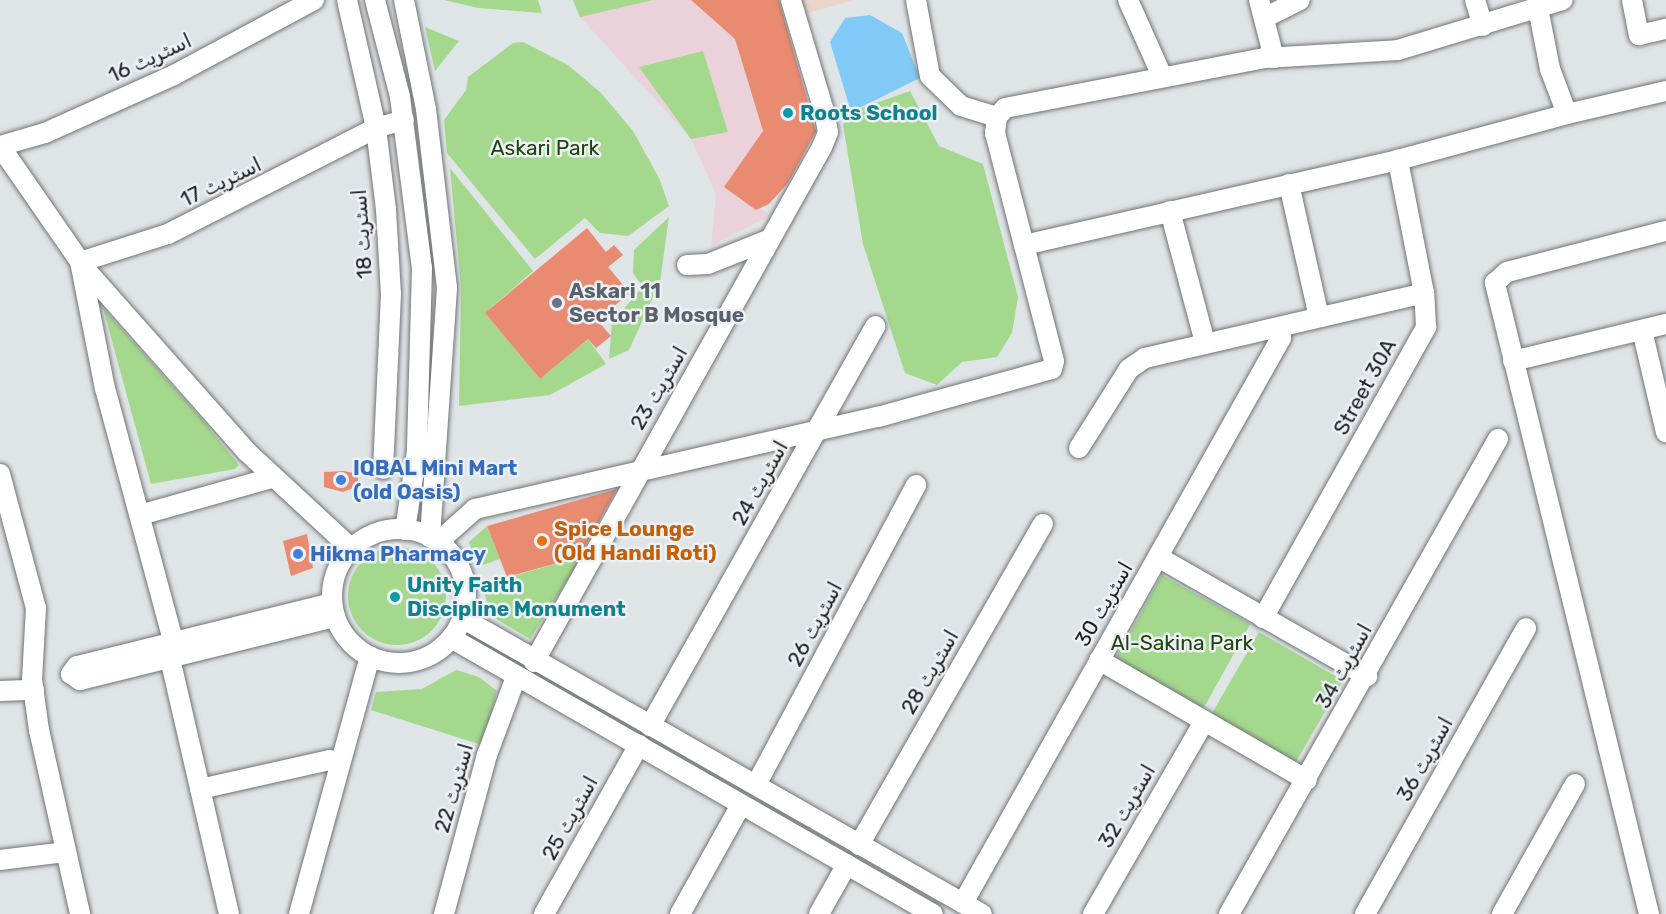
<!DOCTYPE html>
<meta charset="utf-8">
<style>
body{margin:0}
#map{position:relative;width:1666px;height:914px;overflow:hidden;background:#dfe4e7;font-family:Rubik,"Noto Naskh Arabic",sans-serif}
div>[style]{position:absolute}
.commercial>*{inset:0;background:#ebd4c9}
.education>*{inset:0;background:#ebd2da}
.green>*{inset:0;background:#a4d88d;transform-origin:0 0}
.round{border-radius:50%}
.water>*{inset:0;background:#81caf7}
.building>*{inset:0;background:#e98b70}
.roads{filter:drop-shadow(0 0 2px #707477) drop-shadow(0 0 2px #707477)}
.minor>*{height:20px;margin:-10px;padding:0 10px;transform-origin:10px;border-radius:10px;background:#fff}
.minor>.ring{margin:-10px;padding:0;box-sizing:content-box;background:none;border:20px solid #fff;border-radius:50%}
.dots>*{width:16px;height:16px;translate:-50% -50%;box-sizing:border-box;border:3px solid #edf1f5;border-radius:50%}
span{translate:-50% -50%;white-space:nowrap;text-align:center;line-height:1.15;-webkit-text-stroke:5px #edf1f5;paint-order:stroke}
.street-label{font-size:21px;color:#1d1f20}
.culture-label{font-size:21px;color:#0d838f;font-weight:700}
.left{translate:0 -50%;text-align:left}
.park-label{font-size:21px;color:#21440e}
.worship-label{font-size:21px;color:#5b616d;font-weight:700}
.shop-label{font-size:21px;color:#366cbe;font-weight:700}
.food-label{font-size:21px;color:#c56008;font-weight:700}
</style>
<div id="map">
<div class="commercial">
<div style="clip-path:polygon(796px 0,853px 0,805px 14px)"></div>
</div>
<div class="education">
<div style="clip-path:polygon(573px 0,691px 0,735px 39px,763px 131px,724px 187px,771px 215px,711px 246px,716px 194px,691px 139px,580px 17px)"></div>
</div>
<div class="green">
<div style="clip-path:polygon(444px 0,538px 0,542px 13px,478px 8px)"></div>
<div style="clip-path:polygon(573px 0,653px 0,580px 17px)"></div>
<div style="clip-path:polygon(425px 27px,459px 41px,435px 71px)"></div>
<div style="clip-path:polygon(523px 42px,568px 65px,601px 93px,633px 131px,659px 178px,669px 206px,628px 236px,600px 233px,585px 218px,535px 259px,447px 153px,444px 120px,466px 90px,468px 77px,513px 43px)"></div>
<div style="clip-path:polygon(703px 51px,728px 132px,691px 139px,639px 67px)"></div>
<div style="clip-path:polygon(910px 91px,939px 146px,983px 164px,1018px 297px,1012px 333px,997px 357px,962px 362px,937px 385px,905px 373px,863px 244px,843px 125px,851px 112px)"></div>
<div style="clip-path:polygon(450px 168px,533px 271px,485px 313px,540px 379px,588px 339px,606px 364px,550px 395px,459px 406px,461px 288px)"></div>
<div style="clip-path:polygon(669px 217px,660px 282px,629px 350px,609px 359px,612px 322px,643px 287px,633px 273px,634px 250px)"></div>
<div style="clip-path:polygon(103px 308px,201px 418px,239px 465px,235px 469px,151px 484px)"></div>
<div style="clip-path:polygon(487px 526px,500px 559px,477px 567px,469px 542px)"></div>
<div class="round" style="left:348px;top:547px;width:98px;height:98px"></div>
<div style="clip-path:polygon(583px 556px,530px 639px,491px 616px,482px 585px)"></div>
<div style="left:1162px;top:575px;width:101px;height:101px;rotate:29deg"></div>
<div style="left:1259px;top:632px;width:97px;height:98px;rotate:30deg"></div>
<div style="clip-path:polygon(456px 670px,479px 677px,497px 691px,482px 745px,371px 710px,376px 692px,422px 689px)"></div>
</div>
<div class="water">
<div style="clip-path:polygon(870px 15px,902px 33px,920px 78px,851px 112px,830px 42px,845px 18px)"></div>
</div>
<div class="building">
<div style="clip-path:polygon(691px 0,779px 0,816px 131px,788px 183px,769px 204px,756px 210px,724px 187px,763px 131px,735px 39px)"></div>
<div style="clip-path:polygon(587px 228px,606px 252px,614px 245px,623px 255px,608px 267px,630px 293px,597px 320px,611px 336px,596px 348px,588px 339px,540px 379px,485px 313px)"></div>
<div style="clip-path:polygon(344px 471px,358px 474px,358px 486px,343px 492px,324px 487px,324px 472px)"></div>
<div style="clip-path:polygon(617px 489px,579px 557px,507px 577px,487px 526px)"></div>
<div style="clip-path:polygon(307px 534px,313px 568px,291px 576px,283px 541px)"></div>
</div>
<div class="roads">
<div class="minor">
<div style="left:347px;top:0;width:131px;rotate:77.2deg"></div>
<div style="left:376px;top:128px;width:83px;rotate:83deg"></div>
<div style="left:386px;top:210px;width:84px;rotate:86.6deg"></div>
<div style="left:391px;top:294px;width:175px;rotate:92.6deg"></div>
<div style="left:375px;top:0;width:100px;rotate:75.5deg"></div>
<div style="left:400px;top:97px;width:172px;rotate:82.7deg"></div>
<div style="left:422px;top:268px;width:183px;rotate:91.6deg"></div>
<div style="left:417px;top:451px;width:80px;rotate:98.6deg"></div>
<div style="left:404px;top:0;width:111px;rotate:78.6deg"></div>
<div style="left:426px;top:109px;width:180px;rotate:83.3deg"></div>
<div style="left:447px;top:288px;width:250px;rotate:93.9deg"></div>
<div style="left:916px;top:0;width:77px;rotate:79.6deg"></div>
<div style="left:930px;top:76px;width:43px;rotate:44.1deg"></div>
<div style="left:961px;top:106px;width:38px;rotate:17deg"></div>
<div style="left:1128px;top:0;width:83px;rotate:65.9deg"></div>
<div style="left:1259px;top:0;width:60px;rotate:75.5deg"></div>
<div style="left:1475px;top:0;width:27px;rotate:73deg"></div>
<div style="left:1632px;top:0;width:36px;rotate:79deg"></div>
<div style="left:1639px;top:35px;width:28px;rotate:-13deg"></div>
<div style="left:1264px;top:18px;width:40px;rotate:-26.6deg"></div>
<div style="left:1567px;top:114px;width:102px;rotate:-13.1deg"></div>
<div style="left:0;top:146px;width:151px;rotate:55.3deg"></div>
<div style="left:86px;top:270px;width:242px;rotate:48.5deg"></div>
<div style="left:246px;top:451px;width:144px;rotate:42.8deg"></div>
<div style="left:0;top:146px;width:47px;rotate:-16.1deg"></div>
<div style="left:45px;top:133px;width:141px;rotate:-24.2deg"></div>
<div style="left:174px;top:75px;width:159px;rotate:-28.2deg"></div>
<div style="left:1289px;top:184px;width:136px;rotate:77.3deg"></div>
<div style="left:1170px;top:211px;width:137px;rotate:75.1deg"></div>
<div style="left:1024px;top:245px;width:384px;rotate:-12.8deg"></div>
<div style="left:1398px;top:160px;width:175px;rotate:-15.2deg"></div>
<div style="left:1567px;top:114px;width:48px;rotate:-110.7deg"></div>
<div style="left:1550px;top:69px;width:62px;rotate:-101.1deg"></div>
<div style="left:687px;top:265px;width:21px;rotate:-3deg"></div>
<div style="left:708px;top:264px;width:65px;rotate:-21.8deg"></div>
<div style="left:1642px;top:330px;width:105px;rotate:76.8deg"></div>
<div style="left:1513px;top:361px;width:157px;rotate:-13.6deg"></div>
<div style="left:1079px;top:448px;width:93px;rotate:-57.7deg"></div>
<div style="left:1129px;top:369px;width:19px;rotate:-35deg"></div>
<div style="left:1145px;top:358px;width:286px;rotate:-13.1deg"></div>
<div style="left:0;top:474px;width:139px;rotate:75deg"></div>
<div style="left:36px;top:608px;width:71px;rotate:93.2deg"></div>
<div style="left:32px;top:679px;width:51px;rotate:82.2deg"></div>
<div style="left:39px;top:730px;width:189px;rotate:77.4deg"></div>
<div style="left:140px;top:515px;width:137px;rotate:-15.7deg"></div>
<div class="ring" style="left:332px;top:529px;width:114px;height:114px"></div>
<div style="left:438px;top:542px;width:50px;rotate:-41.7deg"></div>
<div style="left:475px;top:509px;width:413px;rotate:-12.9deg"></div>
<div style="left:878px;top:417px;width:180px;rotate:-15.4deg"></div>
<div style="left:1052px;top:369px;width:8px;rotate:-76deg"></div>
<div style="left:1054px;top:361px;width:236px;rotate:-104.5deg"></div>
<div style="left:995px;top:133px;width:16px;rotate:-83deg"></div>
<div style="left:997px;top:117px;width:12px;rotate:-48deg"></div>
<div style="left:1005px;top:108px;width:265px;rotate:-10.9deg"></div>
<div style="left:1265px;top:58px;width:133px;rotate:-3.4deg"></div>
<div style="left:1398px;top:50px;width:172px;rotate:-16.9deg"></div>
<div style="left:1158px;top:557px;width:241px;rotate:29.7deg"></div>
<div style="left:332px;top:603px;width:263px;rotate:166.1deg"></div>
<div style="left:77px;top:666px;width:10px;rotate:127deg"></div>
<div style="left:71px;top:674px;width:11px;rotate:34deg"></div>
<div style="left:80px;top:680px;width:263px;rotate:-13.9deg"></div>
<div style="left:462px;top:618px;width:598px;rotate:29.65deg"></div>
<div style="left:1263px;top:618px;width:334px;rotate:-60.7deg"></div>
<div style="left:1426px;top:327px;width:34px;rotate:-93deg"></div>
<div style="left:1424px;top:293px;width:136px;rotate:-101.1deg"></div>
<div style="left:451px;top:638px;width:555px;rotate:29.8deg"></div>
<div style="left:1099px;top:660px;width:240px;rotate:30deg"></div>
<div style="left:534px;top:662px;width:590px;rotate:-60.79deg"></div>
<div style="left:822px;top:147px;width:16px;rotate:-68deg"></div>
<div style="left:828px;top:132px;width:21px;rotate:-101deg"></div>
<div style="left:824px;top:111px;width:116px;rotate:-106.6deg"></div>
<div style="left:0;top:691px;width:34px;rotate:-2deg"></div>
<div style="left:650px;top:726px;width:459px;rotate:-60.6deg"></div>
<div style="left:756px;top:785px;width:340px;rotate:-61.9deg"></div>
<div style="left:200px;top:789px;width:133px;rotate:-12.6deg"></div>
<div style="left:330px;top:760px;width:10px;rotate:17deg"></div>
<div style="left:859px;top:845px;width:370px;rotate:-60.2deg"></div>
<div style="left:0;top:860px;width:65px;rotate:-7deg"></div>
<div style="left:963px;top:903px;width:648px;rotate:-60.63deg"></div>
<div style="left:1281px;top:338px;width:11px;rotate:-90deg"></div>
<div style="left:229px;top:914px;width:262px;rotate:-103deg"></div>
<div style="left:170px;top:659px;width:16px;rotate:-75deg"></div>
<div style="left:174px;top:644px;width:264px;rotate:-105.1deg"></div>
<div style="left:105px;top:389px;width:129px;rotate:-101.1deg"></div>
<div style="left:80px;top:262px;width:92px;rotate:-17.7deg"></div>
<div style="left:168px;top:234px;width:233px;rotate:-27deg"></div>
<div style="left:376px;top:128px;width:29px;rotate:-16deg"></div>
<div style="left:299px;top:914px;width:267px;rotate:-74.6deg"></div>
<div style="left:444px;top:914px;width:165px;rotate:-74.9deg"></div>
<div style="left:487px;top:755px;width:83px;rotate:-69.6deg"></div>
<div style="left:544px;top:914px;width:194px;rotate:-60.7deg"></div>
<div style="left:680px;top:914px;width:125px;rotate:-60.8deg"></div>
<div style="left:819px;top:914px;width:57px;rotate:-60.8deg"></div>
<div style="left:1093px;top:914px;width:222px;rotate:-60deg"></div>
<div style="left:1229px;top:914px;width:546px;rotate:-60.48deg"></div>
<div style="left:1365px;top:914px;width:328px;rotate:-60.6deg"></div>
<div style="left:1502px;top:914px;width:149px;rotate:-60.7deg"></div>
<div style="left:1649px;top:914px;width:650px;rotate:-103.72deg"></div>
<div style="left:1495px;top:283px;width:16px;rotate:-43deg"></div>
<div style="left:1507px;top:272px;width:164px;rotate:-14.5deg"></div>
</div>
</div>
<div class="dots">
<div style="left:788px;top:113px;background:#0f9aa8"></div>
<div style="left:557px;top:303px;background:#6b7280"></div>
<div style="left:341px;top:480px;background:#3f7fe0"></div>
<div style="left:542px;top:541px;background:#e8710a"></div>
<div style="left:298px;top:554px;background:#3f7fe0"></div>
<div style="left:395px;top:597px;background:#0f9aa8"></div>
</div>
<div class="street-label">
<span style="left:150px;top:58px;rotate:-25deg">اسٹریٹ 16</span>
<span style="left:221px;top:182px;rotate:-26deg">اسٹریٹ 17</span>
<span style="left:362px;top:234px;rotate:-94deg">اسٹریٹ 18</span>
<span style="left:1365px;top:387px;rotate:-61deg">Street 30A</span>
<span style="left:659px;top:388px;rotate:-60deg">اسٹریٹ 23</span>
<span style="left:760px;top:483px;rotate:-61deg">اسٹریٹ 24</span>
<span style="left:1104px;top:604px;rotate:-60deg">اسٹریٹ 30</span>
<span style="left:815px;top:624px;rotate:-62deg">اسٹریٹ 26</span>
<span style="left:1344px;top:666px;rotate:-61deg">اسٹریٹ 34</span>
<span style="left:930px;top:672px;rotate:-60deg">اسٹریٹ 28</span>
<span style="left:1425px;top:759px;rotate:-61deg">اسٹریٹ 36</span>
<span style="left:454px;top:788px;rotate:-74deg">اسٹریٹ 22</span>
<span style="left:1127px;top:806px;rotate:-60deg">اسٹریٹ 32</span>
<span style="left:570px;top:818px;rotate:-61deg">اسٹریٹ 25</span>
</div>
<div class="culture-label">
<span class="left" style="left:800px;top:113px">Roots School</span>
<span class="left" style="left:407px;top:597px">Unity Faith<br>Discipline Monument</span>
</div>
<div class="park-label">
<span style="left:545px;top:148px">Askari Park</span>
<span style="left:1182px;top:643px">Al-Sakina Park</span>
</div>
<div class="worship-label">
<span class="left" style="left:569px;top:303px">Askari 11<br>Sector B Mosque</span>
</div>
<div class="shop-label">
<span class="left" style="left:353px;top:480px">IQBAL Mini Mart<br>(old Oasis)</span>
<span class="left" style="left:310px;top:554px">Hikma Pharmacy</span>
</div>
<div class="food-label">
<span class="left" style="left:554px;top:541px">Spice Lounge<br>(Old Handi Roti)</span>
</div>
</div>
